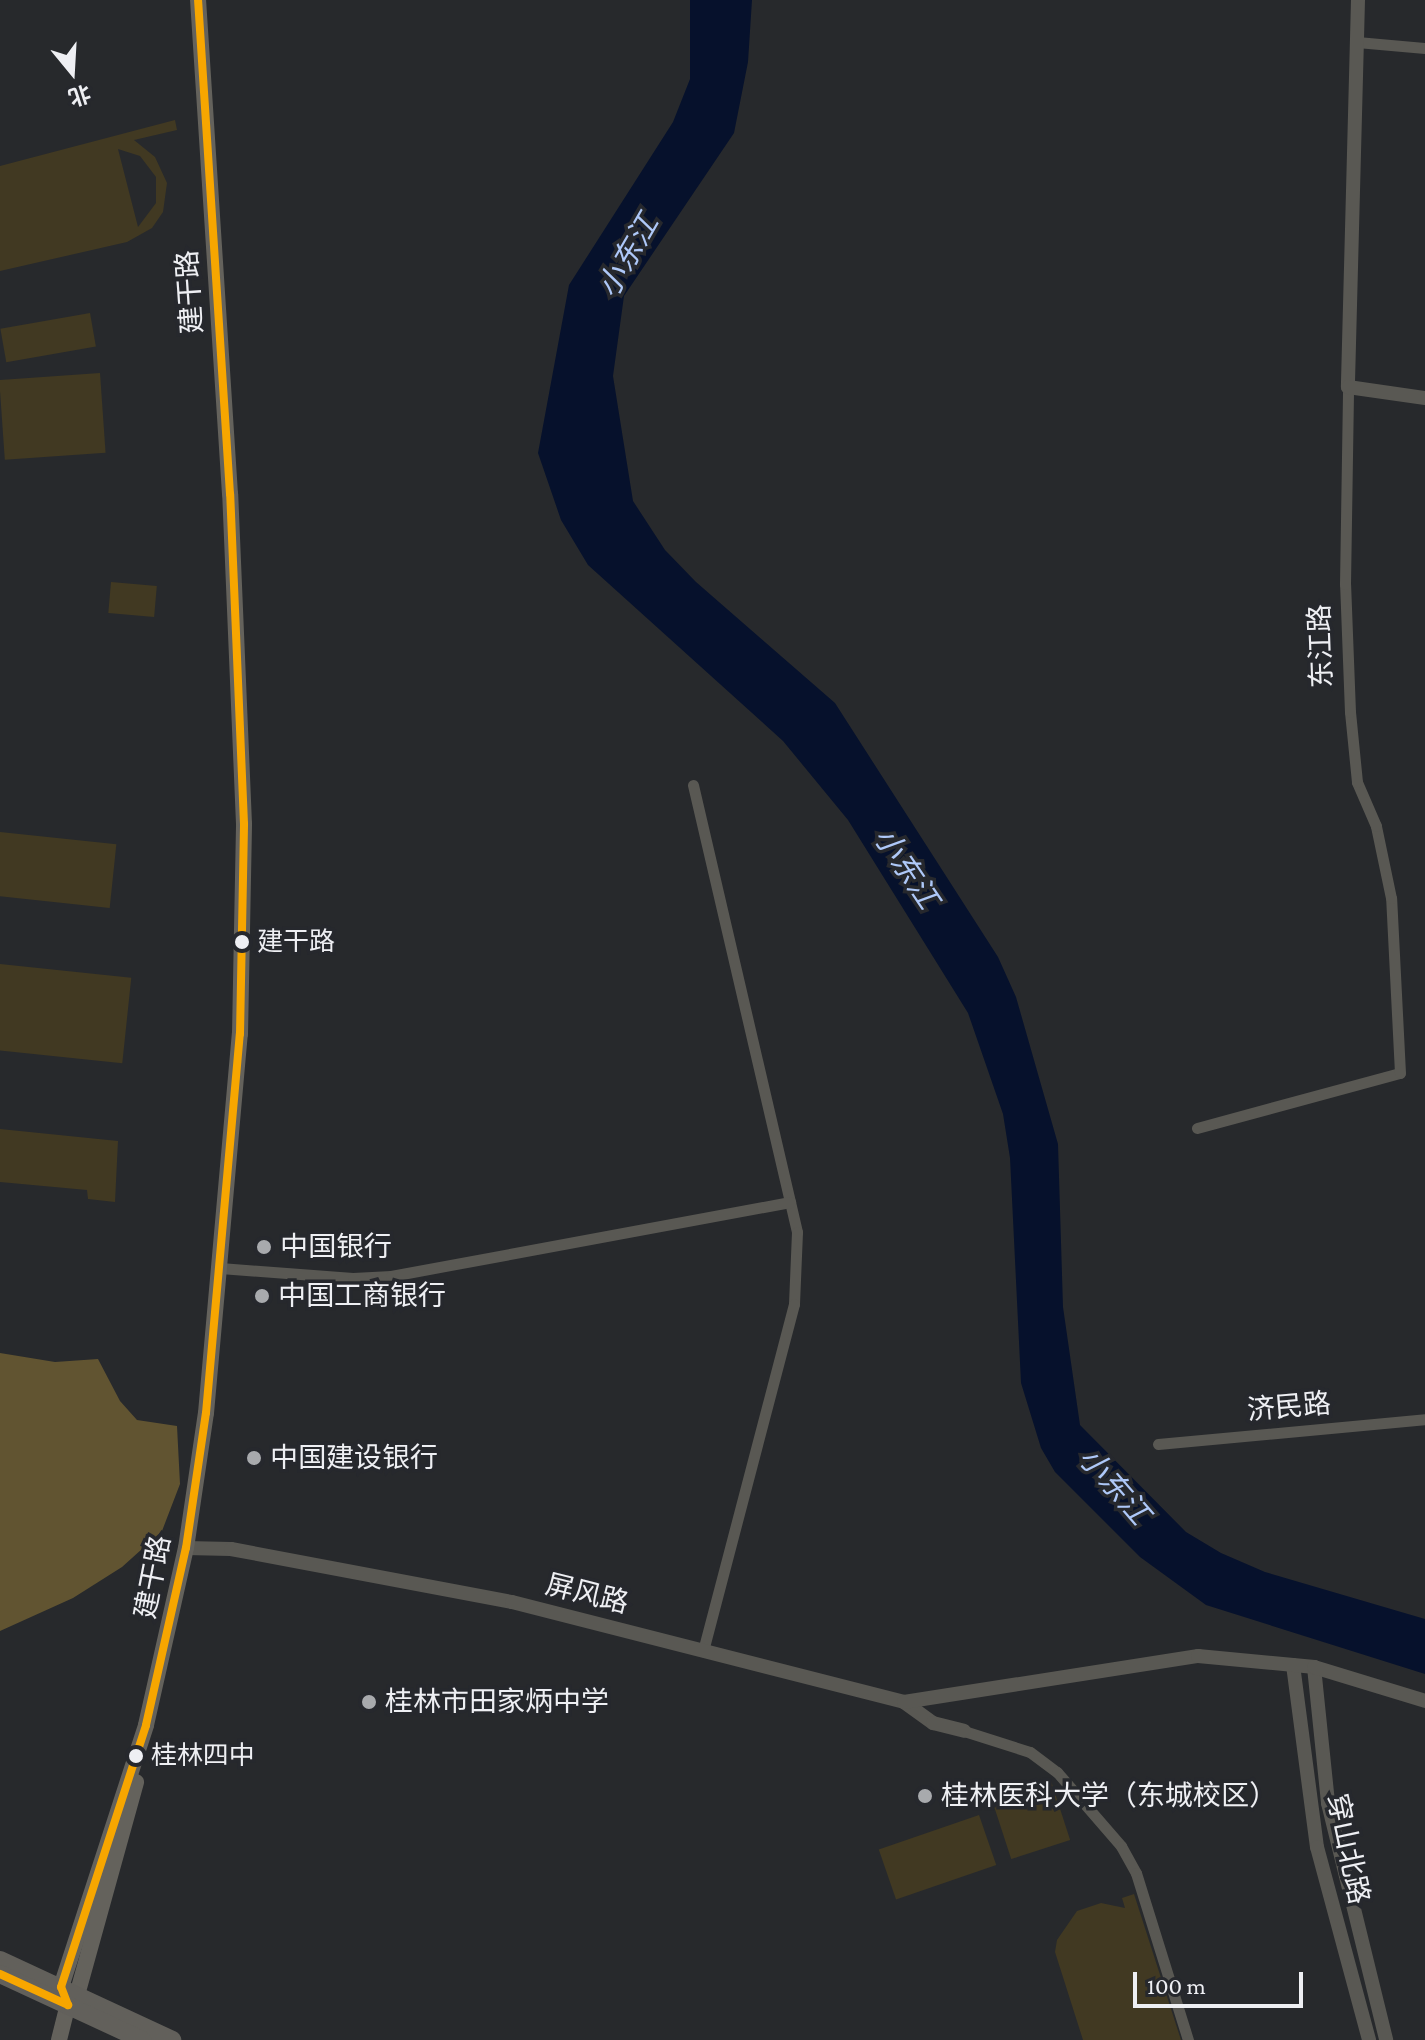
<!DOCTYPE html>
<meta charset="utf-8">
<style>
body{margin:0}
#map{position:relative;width:1425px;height:2040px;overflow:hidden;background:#27292c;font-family:"Crimson Pro","Noto Sans SC",serif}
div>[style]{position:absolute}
.green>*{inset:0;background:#413922;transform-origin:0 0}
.forest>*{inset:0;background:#615431}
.water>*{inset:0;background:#06112c}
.minor>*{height:11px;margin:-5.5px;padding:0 5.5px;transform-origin:5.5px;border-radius:5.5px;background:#595853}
.tertiary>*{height:14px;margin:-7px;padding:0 7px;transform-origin:7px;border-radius:7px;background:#595853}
.secondary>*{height:16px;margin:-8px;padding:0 8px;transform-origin:8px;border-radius:8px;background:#64625c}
.primary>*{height:18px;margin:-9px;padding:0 9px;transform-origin:9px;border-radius:9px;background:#62605b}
.bus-1>*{height:8px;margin:-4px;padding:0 4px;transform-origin:4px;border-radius:4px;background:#f7a600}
.dots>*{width:22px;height:22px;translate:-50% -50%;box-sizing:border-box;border:4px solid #26282d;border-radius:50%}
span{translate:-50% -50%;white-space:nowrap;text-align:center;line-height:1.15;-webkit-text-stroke:7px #26282d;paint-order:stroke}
.bus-label{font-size:26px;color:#eeeff3}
.left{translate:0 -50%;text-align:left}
.street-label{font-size:28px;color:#eeeff3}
.poi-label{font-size:28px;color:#eeeff3}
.water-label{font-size:30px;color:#aec8f8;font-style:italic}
.north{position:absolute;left:32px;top:32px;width:80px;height:80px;-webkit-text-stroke:6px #26282d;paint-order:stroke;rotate:162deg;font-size:22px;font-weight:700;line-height:32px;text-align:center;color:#eeeff3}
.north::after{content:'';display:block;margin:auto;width:28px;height:36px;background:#eeeff3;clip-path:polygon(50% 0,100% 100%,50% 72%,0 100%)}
.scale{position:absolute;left:1133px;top:1972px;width:170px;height:36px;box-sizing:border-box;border:4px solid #eeeff3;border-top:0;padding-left:10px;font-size:24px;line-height:28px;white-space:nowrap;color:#eeeff3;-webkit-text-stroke:6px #26282d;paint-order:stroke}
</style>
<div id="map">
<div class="green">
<div style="clip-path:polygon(evenodd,175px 120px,177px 130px,134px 140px,155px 157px,167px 183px,163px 212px,152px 228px,127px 242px,0 271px,0 166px,175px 120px,118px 149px,140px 156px,156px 177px,156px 203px,138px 227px,118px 149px)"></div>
<div style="left:90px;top:313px;width:34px;height:91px;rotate:80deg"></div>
<div style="left:100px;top:373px;width:80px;height:101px;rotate:86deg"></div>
<div style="left:111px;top:582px;width:46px;height:31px;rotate:5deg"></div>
<div style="left:0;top:832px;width:117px;height:64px;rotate:6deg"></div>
<div style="left:0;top:964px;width:132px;height:86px;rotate:6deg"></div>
<div style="clip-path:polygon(0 1129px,118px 1141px,115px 1202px,88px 1199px,87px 1190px,0 1182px)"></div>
<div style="left:1051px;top:1781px;width:62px;height:62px;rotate:72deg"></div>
<div style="left:979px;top:1815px;width:53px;height:106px;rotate:71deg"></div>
<div style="clip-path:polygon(1134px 1894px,1181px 2040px,1083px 2040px,1055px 1952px,1057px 1940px,1077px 1911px,1101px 1903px,1125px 1908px,1122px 1898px)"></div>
</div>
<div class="forest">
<div style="clip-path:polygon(0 1353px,55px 1362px,98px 1359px,120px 1401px,137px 1420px,177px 1426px,180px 1484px,162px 1531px,122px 1567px,73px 1598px,0 1631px)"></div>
</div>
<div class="water">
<div style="clip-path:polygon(690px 0,752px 0,748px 62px,734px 133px,624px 296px,613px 376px,633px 501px,665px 550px,696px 582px,835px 703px,998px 957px,1016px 997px,1058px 1144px,1063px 1307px,1080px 1425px,1186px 1532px,1221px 1553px,1265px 1572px,1425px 1619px,1425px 1674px,1206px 1605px,1140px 1557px,1055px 1472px,1041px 1448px,1021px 1383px,1010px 1158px,1003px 1114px,968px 1013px,848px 820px,783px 741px,588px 565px,561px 520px,538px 453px,569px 285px,673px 122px,690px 79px)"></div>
</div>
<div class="minor">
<div style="left:1357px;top:42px;width:68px;rotate:5deg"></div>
<div style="left:693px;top:785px;width:459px;rotate:76.9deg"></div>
<div style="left:797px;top:1232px;width:72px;rotate:92.4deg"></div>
<div style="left:794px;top:1304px;width:359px;rotate:104.7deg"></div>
<div style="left:1197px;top:1128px;width:210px;rotate:-15.2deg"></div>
<div style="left:1400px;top:1073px;width:175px;rotate:-92.9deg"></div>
<div style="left:1391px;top:898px;width:74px;rotate:-101.8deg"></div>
<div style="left:1376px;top:826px;width:48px;rotate:-113.4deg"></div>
<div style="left:1357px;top:782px;width:70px;rotate:-95.7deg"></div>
<div style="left:1350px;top:712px;width:128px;rotate:-92.2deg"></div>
<div style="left:1345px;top:584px;width:197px;rotate:-89.1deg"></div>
<div style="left:220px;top:1268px;width:133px;rotate:4.3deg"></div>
<div style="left:353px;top:1278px;width:38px;rotate:-3deg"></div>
<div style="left:391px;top:1276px;width:406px;rotate:-10.5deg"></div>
<div style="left:1158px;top:1444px;width:268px;rotate:-5.3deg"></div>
<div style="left:964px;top:1731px;width:69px;rotate:17.7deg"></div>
<div style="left:1030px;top:1752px;width:34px;rotate:37deg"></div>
<div style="left:1057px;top:1772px;width:98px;rotate:49.1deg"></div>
<div style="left:1121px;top:1846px;width:31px;rotate:61deg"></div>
<div style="left:1136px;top:1873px;width:175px;rotate:72.7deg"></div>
</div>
<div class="tertiary">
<div style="left:1358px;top:0;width:387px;rotate:91.5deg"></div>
<div style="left:1348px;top:387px;width:78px;rotate:8.1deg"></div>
<div style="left:186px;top:1548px;width:45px;rotate:1.3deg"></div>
<div style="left:231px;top:1549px;width:286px;rotate:10.7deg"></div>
<div style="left:512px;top:1602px;width:405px;rotate:14.3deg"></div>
<div style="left:904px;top:1702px;width:36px;rotate:36deg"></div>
<div style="left:933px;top:1723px;width:32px;rotate:14deg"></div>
<div style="left:1293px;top:1665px;width:184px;rotate:82.5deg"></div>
<div style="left:1317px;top:1847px;width:200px;rotate:74.9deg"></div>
<div style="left:1314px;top:1667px;width:137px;rotate:84.1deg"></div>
<div style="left:1328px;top:1803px;width:244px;rotate:76.2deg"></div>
<div style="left:904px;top:1702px;width:298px;rotate:-8.9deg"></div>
<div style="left:1198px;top:1656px;width:117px;rotate:5.4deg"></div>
<div style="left:1314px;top:1667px;width:116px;rotate:17deg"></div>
</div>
<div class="secondary">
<div style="left:66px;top:2000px;width:14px;rotate:-111deg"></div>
<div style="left:61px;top:1987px;width:275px;rotate:-72deg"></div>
<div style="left:146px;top:1725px;width:181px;rotate:-77.3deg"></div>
<div style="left:186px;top:1548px;width:136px;rotate:-81.6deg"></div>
<div style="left:206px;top:1413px;width:381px;rotate:-84.9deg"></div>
<div style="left:240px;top:1034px;width:210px;rotate:-88.9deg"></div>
<div style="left:244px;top:824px;width:330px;rotate:-92.4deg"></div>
<div style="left:230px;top:494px;width:495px;rotate:-93.7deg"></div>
<div style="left:59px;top:2040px;width:36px;rotate:-76deg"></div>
<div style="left:68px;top:2005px;width:13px;rotate:-48deg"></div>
<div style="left:77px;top:1995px;width:221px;rotate:-74.5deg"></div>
</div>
<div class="primary">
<div style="left:0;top:1960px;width:190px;rotate:24.9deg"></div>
<div style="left:0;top:1974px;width:157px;rotate:24.9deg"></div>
</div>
<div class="bus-1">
<div style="left:0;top:1974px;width:75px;rotate:24.5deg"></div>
<div style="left:68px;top:2005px;width:19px;rotate:-111deg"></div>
<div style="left:61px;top:1987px;width:275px;rotate:-72deg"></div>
<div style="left:146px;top:1725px;width:181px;rotate:-77.3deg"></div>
<div style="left:186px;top:1548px;width:136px;rotate:-81.6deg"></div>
<div style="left:206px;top:1413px;width:381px;rotate:-84.9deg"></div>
<div style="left:240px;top:1034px;width:210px;rotate:-88.9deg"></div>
<div style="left:244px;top:824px;width:330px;rotate:-92.4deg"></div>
<div style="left:230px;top:494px;width:495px;rotate:-93.7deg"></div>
</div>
<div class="dots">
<div style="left:242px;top:942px;background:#eeeff3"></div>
<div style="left:264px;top:1247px;background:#a8aaad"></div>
<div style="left:262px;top:1296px;background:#a8aaad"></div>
<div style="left:254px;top:1458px;background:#a8aaad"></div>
<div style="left:369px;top:1702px;background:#a8aaad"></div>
<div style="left:136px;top:1756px;background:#eeeff3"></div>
<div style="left:925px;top:1796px;background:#a8aaad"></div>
</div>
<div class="bus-label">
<span class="left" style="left:257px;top:942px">建干路</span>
<span class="left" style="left:151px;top:1756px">桂林四中</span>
</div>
<div class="street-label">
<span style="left:190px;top:292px;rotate:-94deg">建干路</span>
<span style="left:1321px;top:646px;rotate:-92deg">东江路</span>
<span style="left:1289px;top:1407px;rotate:-5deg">济民路</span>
<span style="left:153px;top:1577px;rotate:-79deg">建干路</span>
<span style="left:587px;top:1594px;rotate:14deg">屏风路</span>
<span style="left:1348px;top:1849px;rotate:78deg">穿山北路</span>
</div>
<div class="poi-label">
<span class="left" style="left:280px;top:1247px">中国银行</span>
<span class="left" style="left:278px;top:1296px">中国工商银行</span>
<span class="left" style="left:270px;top:1458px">中国建设银行</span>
<span class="left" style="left:385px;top:1702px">桂林市田家炳中学</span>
<span class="left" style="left:941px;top:1796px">桂林医科大学（东城校区）</span>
</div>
<div class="water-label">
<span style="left:628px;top:256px;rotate:-60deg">小东江</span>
<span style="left:906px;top:868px;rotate:56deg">小东江</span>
<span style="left:1114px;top:1486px;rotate:49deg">小东江</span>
</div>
<div class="north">北</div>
<div class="scale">100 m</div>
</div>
